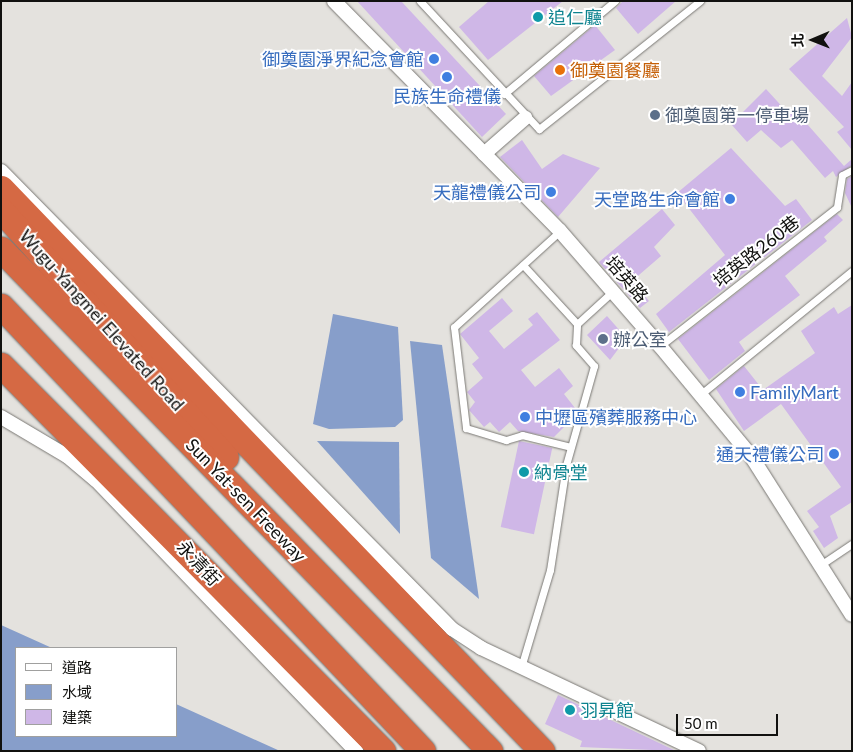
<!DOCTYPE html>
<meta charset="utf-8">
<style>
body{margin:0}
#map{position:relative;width:853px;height:752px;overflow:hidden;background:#e4e2de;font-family:Lato,"Noto Sans TC",sans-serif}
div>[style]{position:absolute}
.water>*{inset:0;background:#879eca}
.building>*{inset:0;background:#cfb7e7;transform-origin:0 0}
.roads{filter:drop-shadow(0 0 1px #7a7874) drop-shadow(0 0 1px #7a7874)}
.lane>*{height:7px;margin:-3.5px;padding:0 3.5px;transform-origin:3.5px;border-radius:3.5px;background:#fff}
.street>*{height:14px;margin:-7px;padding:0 7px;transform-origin:7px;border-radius:7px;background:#fff}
.highway>*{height:25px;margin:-12.5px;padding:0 12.5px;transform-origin:12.5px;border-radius:12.5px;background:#d56944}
.dots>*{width:14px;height:14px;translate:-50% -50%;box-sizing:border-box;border:2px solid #fff;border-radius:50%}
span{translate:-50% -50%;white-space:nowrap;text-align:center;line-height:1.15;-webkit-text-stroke:4px #fff;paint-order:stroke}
.culture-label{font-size:18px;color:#0d838f}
.left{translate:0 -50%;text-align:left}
.shop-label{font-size:18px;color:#366cbe}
.right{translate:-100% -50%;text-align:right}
.food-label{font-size:18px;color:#c56008}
.service-label{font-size:18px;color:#4e5e75}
.street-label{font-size:18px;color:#11110f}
.frame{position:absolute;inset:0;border:2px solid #11110f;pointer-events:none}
.legend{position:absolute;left:15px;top:647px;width:162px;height:90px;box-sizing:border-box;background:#fff;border:1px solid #a0a09f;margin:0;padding:6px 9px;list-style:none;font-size:15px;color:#11110f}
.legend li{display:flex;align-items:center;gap:10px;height:25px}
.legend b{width:25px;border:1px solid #a0a09f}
.north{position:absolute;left:788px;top:15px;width:50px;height:50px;-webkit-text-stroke:4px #fff;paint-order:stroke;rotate:269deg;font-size:14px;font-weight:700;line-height:20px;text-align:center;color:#11110f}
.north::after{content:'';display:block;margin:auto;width:18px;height:22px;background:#11110f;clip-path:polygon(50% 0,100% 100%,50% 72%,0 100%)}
.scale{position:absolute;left:676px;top:714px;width:102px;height:22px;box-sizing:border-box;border:2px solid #11110f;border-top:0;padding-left:6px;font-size:15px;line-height:18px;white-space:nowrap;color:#11110f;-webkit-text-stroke:4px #fff;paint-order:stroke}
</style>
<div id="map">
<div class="water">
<div style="clip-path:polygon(333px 314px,398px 327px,403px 420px,395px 427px,329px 429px,313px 424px)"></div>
<div style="clip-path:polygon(410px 341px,442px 345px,479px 599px,431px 558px)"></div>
<div style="clip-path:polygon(317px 441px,399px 442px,400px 534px)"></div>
<div style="clip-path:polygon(1px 625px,52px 648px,16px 648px,16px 736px,176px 736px,176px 704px,280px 751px,1px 751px)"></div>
</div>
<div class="building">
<div style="clip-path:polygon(357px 1px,401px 1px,506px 114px,482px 137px)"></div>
<div style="clip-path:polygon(489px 1px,563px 1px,488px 60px,459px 27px)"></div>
<div style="clip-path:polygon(623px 1px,676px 1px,638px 34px,616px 8px)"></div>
<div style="clip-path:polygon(847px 18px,852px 37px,822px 76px,842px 96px,852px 82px,852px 150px,837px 132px,844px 127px,789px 69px)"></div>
<div style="clip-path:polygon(595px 25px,615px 50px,551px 96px,534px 76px)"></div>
<div style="clip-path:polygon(766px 89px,788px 113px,793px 108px,844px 166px,852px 159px,852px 165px,836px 177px,833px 171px,825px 178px,792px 140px,781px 148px,761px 130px,747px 142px,731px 124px)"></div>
<div style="clip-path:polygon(522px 140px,542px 169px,563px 154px,600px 168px,558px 217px,500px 157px)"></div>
<div style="clip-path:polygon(731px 148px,785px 206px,796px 199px,812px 220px,669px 332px,656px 314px,725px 255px,677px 193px)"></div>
<div style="clip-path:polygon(852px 176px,852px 208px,845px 193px,847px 179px)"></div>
<div style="clip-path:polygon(662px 209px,675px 225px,654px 247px,661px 256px,632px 281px,649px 301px,640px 308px,599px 262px)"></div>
<div style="clip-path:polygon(837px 214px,843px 220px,824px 237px,827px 241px,785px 276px,800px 295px,739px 342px,745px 351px,709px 380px,678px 339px)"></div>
<div style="clip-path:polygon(502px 298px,513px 311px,489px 331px,504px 349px,533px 325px,528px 319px,537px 312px,560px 340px,521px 370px,535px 387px,559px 368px,573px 386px,564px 394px,575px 408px,574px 417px,554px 437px,518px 431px,510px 422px,499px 432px,490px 422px,484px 427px,469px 410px,475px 402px,467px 392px,483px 378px,472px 364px,479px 358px,460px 334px)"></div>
<div style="clip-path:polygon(852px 305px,852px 502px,830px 516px,838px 538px,824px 548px,813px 531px,819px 527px,807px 511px,841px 487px,781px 404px,744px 431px,716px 389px,744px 366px,763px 390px,815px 353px,801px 331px,834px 307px,838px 314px)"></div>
<div style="clip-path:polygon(607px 316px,622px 333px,613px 342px,619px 348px,610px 360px,587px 335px)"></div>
<div style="left:519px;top:441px;width:34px;height:88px;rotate:12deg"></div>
<div style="clip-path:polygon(558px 695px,676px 751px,580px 747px,582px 741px,545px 724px)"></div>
</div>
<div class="roads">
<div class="lane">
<div style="left:420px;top:1px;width:175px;rotate:47.1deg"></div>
<div style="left:539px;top:129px;width:206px;rotate:-38.5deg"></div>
<div style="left:504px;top:94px;width:145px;rotate:-40deg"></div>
<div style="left:560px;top:231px;width:143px;rotate:137.8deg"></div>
<div style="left:454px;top:327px;width:102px;rotate:83.2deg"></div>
<div style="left:466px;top:428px;width:42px;rotate:16.7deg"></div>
<div style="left:506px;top:440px;width:17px;rotate:-17deg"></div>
<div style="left:522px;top:435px;width:50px;rotate:13.8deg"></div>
<div style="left:523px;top:265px;width:80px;rotate:47.5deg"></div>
<div style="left:660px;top:346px;width:225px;rotate:-38.1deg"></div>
<div style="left:837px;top:207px;width:32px;rotate:-81deg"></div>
<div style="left:842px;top:175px;width:11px;rotate:-27deg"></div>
<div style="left:701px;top:394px;width:195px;rotate:-39.2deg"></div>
<div style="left:822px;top:564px;width:36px;rotate:-34deg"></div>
<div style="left:522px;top:664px;width:98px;rotate:-73.4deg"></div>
<div style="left:550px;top:570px;width:106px;rotate:-81.3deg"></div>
<div style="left:566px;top:465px;width:103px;rotate:-74.2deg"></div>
<div style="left:594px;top:366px;width:28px;rotate:-131deg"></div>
<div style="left:576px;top:345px;width:21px;rotate:-87deg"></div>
<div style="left:577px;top:324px;width:49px;rotate:-42.5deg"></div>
</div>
<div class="street">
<div style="left:334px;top:1px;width:322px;rotate:45.5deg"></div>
<div style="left:560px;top:231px;width:152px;rotate:49deg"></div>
<div style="left:660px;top:346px;width:143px;rotate:50.4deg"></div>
<div style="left:751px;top:456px;width:188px;rotate:57.6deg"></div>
<div style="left:484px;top:154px;width:55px;rotate:-41.3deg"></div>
<div style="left:1px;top:171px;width:643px;rotate:45.44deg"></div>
<div style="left:452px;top:629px;width:35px;rotate:33deg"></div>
<div style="left:481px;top:648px;width:241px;rotate:25.3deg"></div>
<div style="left:1px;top:417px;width:77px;rotate:30.6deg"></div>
<div style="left:67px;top:456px;width:38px;rotate:40deg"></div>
<div style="left:96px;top:480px;width:376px;rotate:46.2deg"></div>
</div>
<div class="highway">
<div style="left:1px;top:188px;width:781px;rotate:46.14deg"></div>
<div style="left:1px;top:210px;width:334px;rotate:47.7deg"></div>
<div style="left:1px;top:249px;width:701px;rotate:45.75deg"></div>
<div style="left:1px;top:306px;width:613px;rotate:46.52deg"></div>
<div style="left:1px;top:365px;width:543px;rotate:45.3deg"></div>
</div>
</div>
<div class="dots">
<div style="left:538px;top:17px;background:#0f9aa8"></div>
<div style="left:434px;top:59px;background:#3f7fe0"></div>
<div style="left:560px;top:70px;background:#e8710a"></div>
<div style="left:447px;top:77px;background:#3f7fe0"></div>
<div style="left:655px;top:115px;background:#5c6f8a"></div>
<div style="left:551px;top:192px;background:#3f7fe0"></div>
<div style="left:730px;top:199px;background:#3f7fe0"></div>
<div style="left:603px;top:339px;background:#5c6f8a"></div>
<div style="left:740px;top:392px;background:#3f7fe0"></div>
<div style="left:525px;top:417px;background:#3f7fe0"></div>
<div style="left:834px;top:454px;background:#3f7fe0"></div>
<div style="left:524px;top:472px;background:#0f9aa8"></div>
<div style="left:570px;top:710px;background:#0f9aa8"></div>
</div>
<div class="culture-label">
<span class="left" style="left:548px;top:17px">追仁廳</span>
<span class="left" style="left:534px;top:472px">納骨堂</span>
<span class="left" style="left:580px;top:710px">羽昇館</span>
</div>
<div class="shop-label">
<span class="right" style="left:424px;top:59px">御奠園淨界紀念會館</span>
<span style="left:447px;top:96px">民族生命禮儀</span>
<span class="right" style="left:541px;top:192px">天龍禮儀公司</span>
<span class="right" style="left:720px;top:199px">天堂路生命會館</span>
<span class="left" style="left:750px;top:392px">FamilyMart</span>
<span class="left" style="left:535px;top:417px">中壢區殯葬服務中心</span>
<span class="right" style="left:824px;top:454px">通天禮儀公司</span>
</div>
<div class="food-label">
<span class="left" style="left:570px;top:70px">御奠園餐廳</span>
</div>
<div class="service-label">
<span class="left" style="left:665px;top:115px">御奠園第一停車場</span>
<span class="left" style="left:613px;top:339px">辦公室</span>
</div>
<div class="street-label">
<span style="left:756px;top:251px;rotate:-38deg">培英路260巷</span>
<span style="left:627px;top:279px;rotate:49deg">培英路</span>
<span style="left:102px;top:320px;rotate:48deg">Wugu-Yangmei Elevated Road</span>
<span style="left:246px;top:500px;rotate:46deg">Sun Yat-sen Freeway</span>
<span style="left:199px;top:563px;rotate:47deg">永清街</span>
</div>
<div class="frame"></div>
<ul class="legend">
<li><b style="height:6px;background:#fff"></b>道路</li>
<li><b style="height:14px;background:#879eca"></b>水域</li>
<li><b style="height:14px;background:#cfb7e7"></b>建築</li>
</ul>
<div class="north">北</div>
<div class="scale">50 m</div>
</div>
